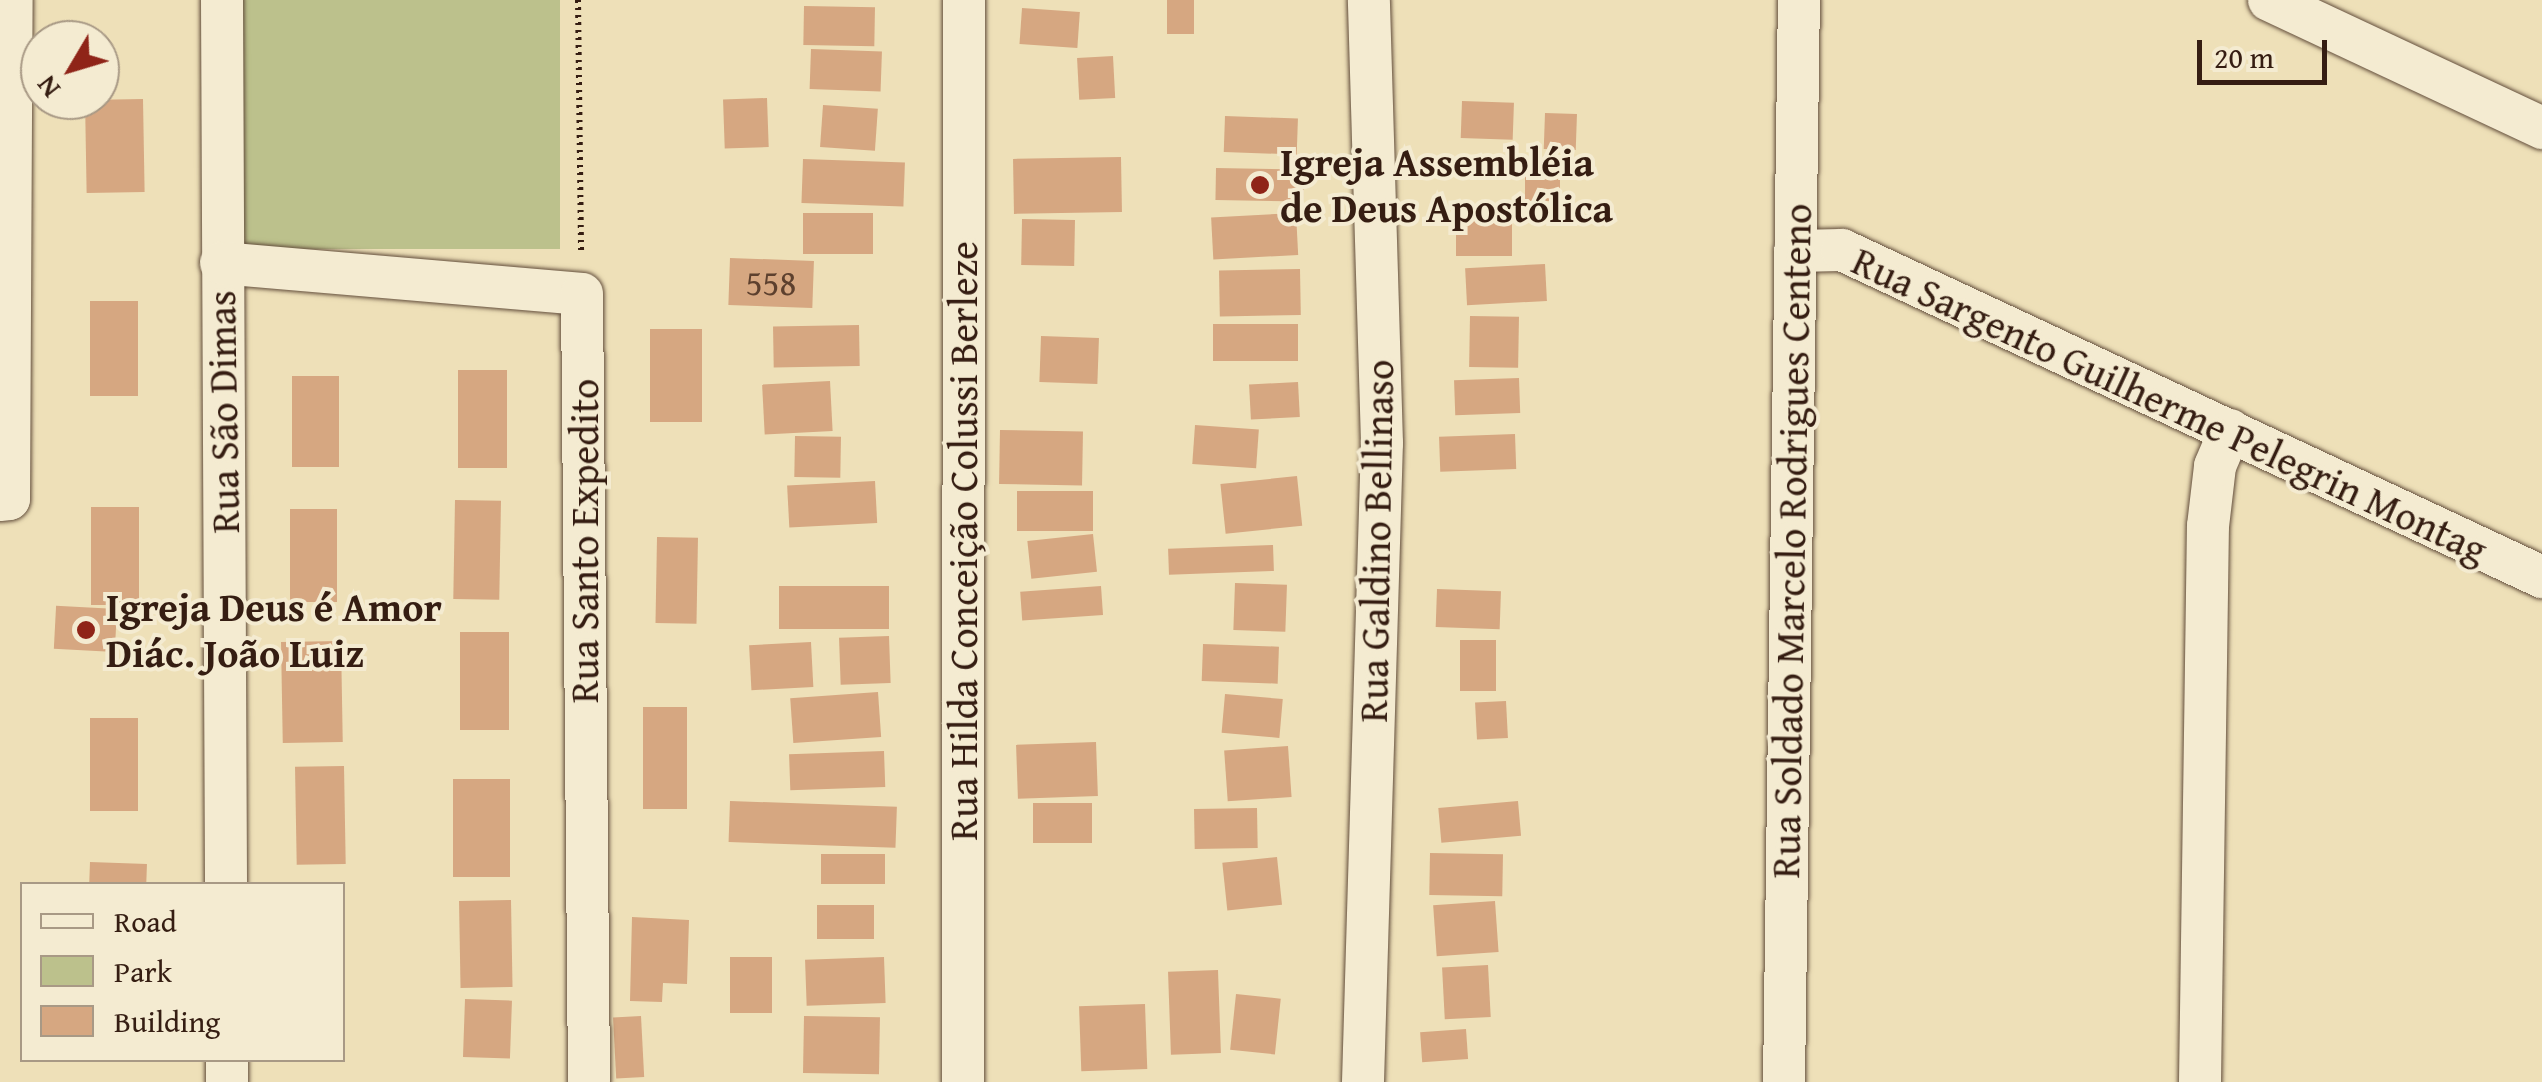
<!DOCTYPE html>
<meta charset="utf-8">
<style>
body{margin:0}
#map{position:relative;width:2542px;height:1082px;overflow:hidden;background:#eee0b8;font-family:"Gentium Book Plus",serif}
div>[style]{position:absolute}
.green>*{inset:0;background:#bcc18c;transform-origin:0 0}
.building>*{inset:0;background:#d6a781;transform-origin:0 0}
.path>*{height:6px;margin-top:-3px;transform-origin:0;background:repeating-linear-gradient(90deg,#351d12 0 2.5px,transparent 0 7.5px)}
.roads{filter:drop-shadow(0 0 2px #634e3c) drop-shadow(0 0 2px #634e3c)}
.minor>*{height:42px;margin:-21px;padding:0 21px;transform-origin:21px;border-radius:21px;background:#f4ebd1}
.dots>*{width:28px;height:28px;translate:-50% -50%;box-sizing:border-box;border:5px solid #f4ebd1;border-radius:50%}
span{translate:-50% -50%;white-space:nowrap;text-align:center;line-height:1.15;-webkit-text-stroke:8px #f4ebd1;paint-order:stroke}
.number-label{font-size:35px;color:#5d402e}
.number-label span{-webkit-text-stroke-width:0}
.poi-label{font-size:40px;color:#351d12;font-weight:700}
.left{translate:0 -50%;text-align:left}
.street-label{font-size:40px;color:#351d12}
.legend{position:absolute;left:20px;top:882px;width:325px;height:180px;box-sizing:border-box;background:#f4ebd1;border:2px solid #a89985;margin:0;padding:12px 18px;list-style:none;font-size:30px;color:#351d12}
.legend li{display:flex;align-items:center;gap:20px;height:50px}
.legend b{width:50px;border:2px solid #a89985}
.north{position:absolute;left:20px;top:20px;width:100px;height:100px;box-sizing:border-box;background:#f4ebd1;border:2px solid #a89985;border-radius:50%;rotate:232deg;font-size:28px;font-weight:700;line-height:40px;text-align:center;color:#351d12}
.north::after{content:'';display:block;margin:auto;width:35px;height:45px;background:#8f2418;clip-path:polygon(50% 0,100% 100%,50% 72%,0 100%)}
.scale{position:absolute;left:2197px;top:40px;width:130px;height:45px;box-sizing:border-box;border:5px solid #351d12;border-top:0;padding-left:12px;font-size:30px;line-height:35px;white-space:nowrap;color:#351d12;-webkit-text-stroke:8px #f4ebd1;paint-order:stroke}
</style>
<div id="map">
<div class="green">
<div style="left:242px;top:0;width:318px;height:249px"></div>
</div>
<div class="building">
<div style="left:1167px;top:0;width:27px;height:34px"></div>
<div style="left:804px;top:6px;width:71px;height:39px;rotate:1deg"></div>
<div style="left:1022px;top:8px;width:58px;height:36px;rotate:4deg"></div>
<div style="left:811px;top:49px;width:71px;height:40px;rotate:2deg"></div>
<div style="left:1113px;top:56px;width:42px;height:36px;rotate:87deg"></div>
<div style="left:767px;top:98px;width:49px;height:44px;rotate:88deg"></div>
<div style="left:143px;top:99px;width:93px;height:58px;rotate:89deg"></div>
<div style="left:1462px;top:101px;width:52px;height:37px;rotate:2deg"></div>
<div style="left:823px;top:105px;width:55px;height:42px;rotate:4deg"></div>
<div style="left:1545px;top:113px;width:32px;height:36px;rotate:2deg"></div>
<div style="left:1225px;top:116px;width:73px;height:36px;rotate:2deg"></div>
<div style="left:1121px;top:157px;width:55px;height:108px;rotate:89deg"></div>
<div style="left:803px;top:159px;width:102px;height:44px;rotate:2deg"></div>
<div style="left:1525px;top:163px;width:35px;height:38px"></div>
<div style="left:1216px;top:168px;width:88px;height:32px;rotate:1deg"></div>
<div style="left:803px;top:213px;width:70px;height:41px"></div>
<div style="left:1296px;top:213px;width:42px;height:85px;rotate:87deg"></div>
<div style="left:1456px;top:218px;width:56px;height:38px"></div>
<div style="left:1022px;top:219px;width:53px;height:46px;rotate:1deg"></div>
<div style="left:730px;top:258px;width:84px;height:47px;rotate:2deg"></div>
<div style="left:1545px;top:264px;width:37px;height:80px;rotate:87deg"></div>
<div style="left:1300px;top:269px;width:46px;height:81px;rotate:89deg"></div>
<div style="left:90px;top:301px;width:48px;height:95px"></div>
<div style="left:1470px;top:316px;width:49px;height:51px;rotate:1deg"></div>
<div style="left:1298px;top:324px;width:37px;height:85px;rotate:90deg"></div>
<div style="left:859px;top:325px;width:41px;height:86px;rotate:89deg"></div>
<div style="left:650px;top:329px;width:52px;height:93px"></div>
<div style="left:1041px;top:336px;width:58px;height:46px;rotate:2deg"></div>
<div style="left:458px;top:370px;width:49px;height:98px"></div>
<div style="left:292px;top:376px;width:47px;height:91px"></div>
<div style="left:1519px;top:378px;width:35px;height:65px;rotate:88deg"></div>
<div style="left:830px;top:381px;width:50px;height:68px;rotate:87deg"></div>
<div style="left:1298px;top:382px;width:35px;height:49px;rotate:87deg"></div>
<div style="left:1195px;top:425px;width:64px;height:39px;rotate:4deg"></div>
<div style="left:1000px;top:430px;width:83px;height:54px;rotate:1deg"></div>
<div style="left:1515px;top:434px;width:35px;height:76px;rotate:88deg"></div>
<div style="left:795px;top:436px;width:46px;height:41px;rotate:1deg"></div>
<div style="left:1297px;top:476px;width:50px;height:77px;rotate:84deg"></div>
<div style="left:875px;top:481px;width:42px;height:88px;rotate:87deg"></div>
<div style="left:1017px;top:491px;width:76px;height:40px"></div>
<div style="left:455px;top:500px;width:46px;height:99px;rotate:1deg"></div>
<div style="left:91px;top:507px;width:48px;height:98px"></div>
<div style="left:290px;top:509px;width:47px;height:93px"></div>
<div style="left:1093px;top:534px;width:38px;height:66px;rotate:84deg"></div>
<div style="left:657px;top:537px;width:41px;height:86px;rotate:1deg"></div>
<div style="left:1273px;top:545px;width:26px;height:105px;rotate:88deg"></div>
<div style="left:1235px;top:583px;width:52px;height:47px;rotate:2deg"></div>
<div style="left:889px;top:586px;width:43px;height:110px;rotate:90deg"></div>
<div style="left:1101px;top:586px;width:29px;height:81px;rotate:86deg"></div>
<div style="left:1437px;top:589px;width:64px;height:38px;rotate:2deg"></div>
<div style="left:117px;top:609px;width:43px;height:61px;rotate:93deg"></div>
<div style="left:460px;top:632px;width:49px;height:98px"></div>
<div style="left:889px;top:636px;width:47px;height:50px;rotate:88deg"></div>
<div style="left:1496px;top:640px;width:51px;height:36px;rotate:90deg"></div>
<div style="left:341px;top:641px;width:101px;height:60px;rotate:89deg"></div>
<div style="left:811px;top:642px;width:45px;height:62px;rotate:87deg"></div>
<div style="left:1203px;top:644px;width:76px;height:37px;rotate:2deg"></div>
<div style="left:878px;top:692px;width:45px;height:88px;rotate:86deg"></div>
<div style="left:1225px;top:694px;width:58px;height:39px;rotate:5deg"></div>
<div style="left:1506px;top:701px;width:37px;height:31px;rotate:87deg"></div>
<div style="left:643px;top:707px;width:44px;height:102px"></div>
<div style="left:90px;top:718px;width:48px;height:93px"></div>
<div style="left:1096px;top:742px;width:54px;height:80px;rotate:88deg"></div>
<div style="left:1288px;top:746px;width:51px;height:64px;rotate:86deg"></div>
<div style="left:884px;top:751px;width:36px;height:95px;rotate:88deg"></div>
<div style="left:344px;top:766px;width:98px;height:49px;rotate:89deg"></div>
<div style="left:453px;top:779px;width:57px;height:98px"></div>
<div style="left:730px;top:801px;width:167px;height:41px;rotate:2deg"></div>
<div style="left:1518px;top:801px;width:35px;height:80px;rotate:85deg"></div>
<div style="left:1033px;top:803px;width:59px;height:40px"></div>
<div style="left:1257px;top:808px;width:40px;height:63px;rotate:89deg"></div>
<div style="left:1430px;top:853px;width:73px;height:42px;rotate:1deg"></div>
<div style="left:821px;top:854px;width:64px;height:30px"></div>
<div style="left:1277px;top:857px;width:48px;height:55px;rotate:84deg"></div>
<div style="left:90px;top:862px;width:57px;height:22px;rotate:2deg"></div>
<div style="left:511px;top:900px;width:87px;height:52px;rotate:89deg"></div>
<div style="left:1495px;top:901px;width:51px;height:62px;rotate:86deg"></div>
<div style="left:874px;top:905px;width:34px;height:57px;rotate:90deg"></div>
<div style="clip-path:polygon(632px 917px,689px 920px,687px 984px,663px 983px,662px 1002px,630px 1001px)"></div>
<div style="left:730px;top:957px;width:42px;height:56px"></div>
<div style="left:884px;top:957px;width:46px;height:79px;rotate:88deg"></div>
<div style="left:1488px;top:965px;width:52px;height:46px;rotate:87deg"></div>
<div style="left:1218px;top:970px;width:83px;height:50px;rotate:88deg"></div>
<div style="left:1236px;top:994px;width:45px;height:56px;rotate:6deg"></div>
<div style="left:465px;top:999px;width:47px;height:58px;rotate:2deg"></div>
<div style="left:1145px;top:1004px;width:65px;height:66px;rotate:88deg"></div>
<div style="left:641px;top:1016px;width:61px;height:28px;rotate:87deg"></div>
<div style="left:804px;top:1016px;width:76px;height:57px;rotate:1deg"></div>
<div style="left:1466px;top:1029px;width:30px;height:46px;rotate:86deg"></div>
</div>
<div class="path">
<div style="left:578px;top:0;width:254px;rotate:89.3deg"></div>
</div>
<div class="roads">
<div class="minor">
<div style="left:222px;top:0;width:884px;rotate:89.74deg"></div>
<div style="left:2269px;top:0;width:302px;rotate:25.1deg"></div>
<div style="left:1795px;top:251px;width:47px;rotate:-1.2deg"></div>
<div style="left:1842px;top:250px;width:773px;rotate:25.04deg"></div>
<div style="left:221px;top:263px;width:362px;rotate:4.9deg"></div>
<div style="left:582px;top:294px;width:788px;rotate:89.49deg"></div>
<div style="left:0;top:500px;width:9px;rotate:-6deg"></div>
<div style="left:9px;top:499px;width:499px;rotate:-89.7deg"></div>
<div style="left:227px;top:1060px;width:22px;rotate:90deg"></div>
<div style="left:963px;top:1082px;width:1082px;rotate:-89.95deg"></div>
<div style="left:1363px;top:1082px;width:639px;rotate:-88.3deg"></div>
<div style="left:1382px;top:443px;width:443px;rotate:-91.7deg"></div>
<div style="left:1784px;top:1082px;width:1082px;rotate:-89.21deg"></div>
<div style="left:2200px;top:1082px;width:556px;rotate:-89.18deg"></div>
<div style="left:2208px;top:526px;width:60px;rotate:-83.3deg"></div>
<div style="left:2215px;top:466px;width:39px;rotate:-67deg"></div>
</div>
</div>
<div class="dots">
<div style="left:1260px;top:185px;background:#8f2418"></div>
<div style="left:86px;top:630px;background:#8f2418"></div>
</div>
<div class="number-label">
<span style="left:771px;top:283px">558</span>
</div>
<div class="poi-label">
<span class="left" style="left:1280px;top:185px">Igreja Assembléia<br>de Deus Apostólica</span>
<span class="left" style="left:106px;top:630px">Igreja Deus é Amor<br>Diác. João Luiz</span>
</div>
<div class="street-label">
<span style="left:2170px;top:405px;rotate:25deg">Rua Sargento Guilherme Pelegrin Montag</span>
<span style="left:223px;top:412px;rotate:-91deg">Rua São Dimas</span>
<span style="left:584px;top:541px;rotate:-90deg">Rua Santo Expedito</span>
<span style="left:963px;top:541px;rotate:-90deg">Rua Hilda Conceição Colussi Berleze</span>
<span style="left:1376px;top:541px;rotate:-89deg">Rua Galdino Bellinaso</span>
<span style="left:1791px;top:541px;rotate:-89deg">Rua Soldado Marcelo Rodrigues Centeno</span>
</div>
<ul class="legend">
<li><b style="height:12px;background:#f4ebd1"></b>Road</li>
<li><b style="height:28px;background:#bcc18c"></b>Park</li>
<li><b style="height:28px;background:#d6a781"></b>Building</li>
</ul>
<div class="north">N</div>
<div class="scale">20 m</div>
</div>
